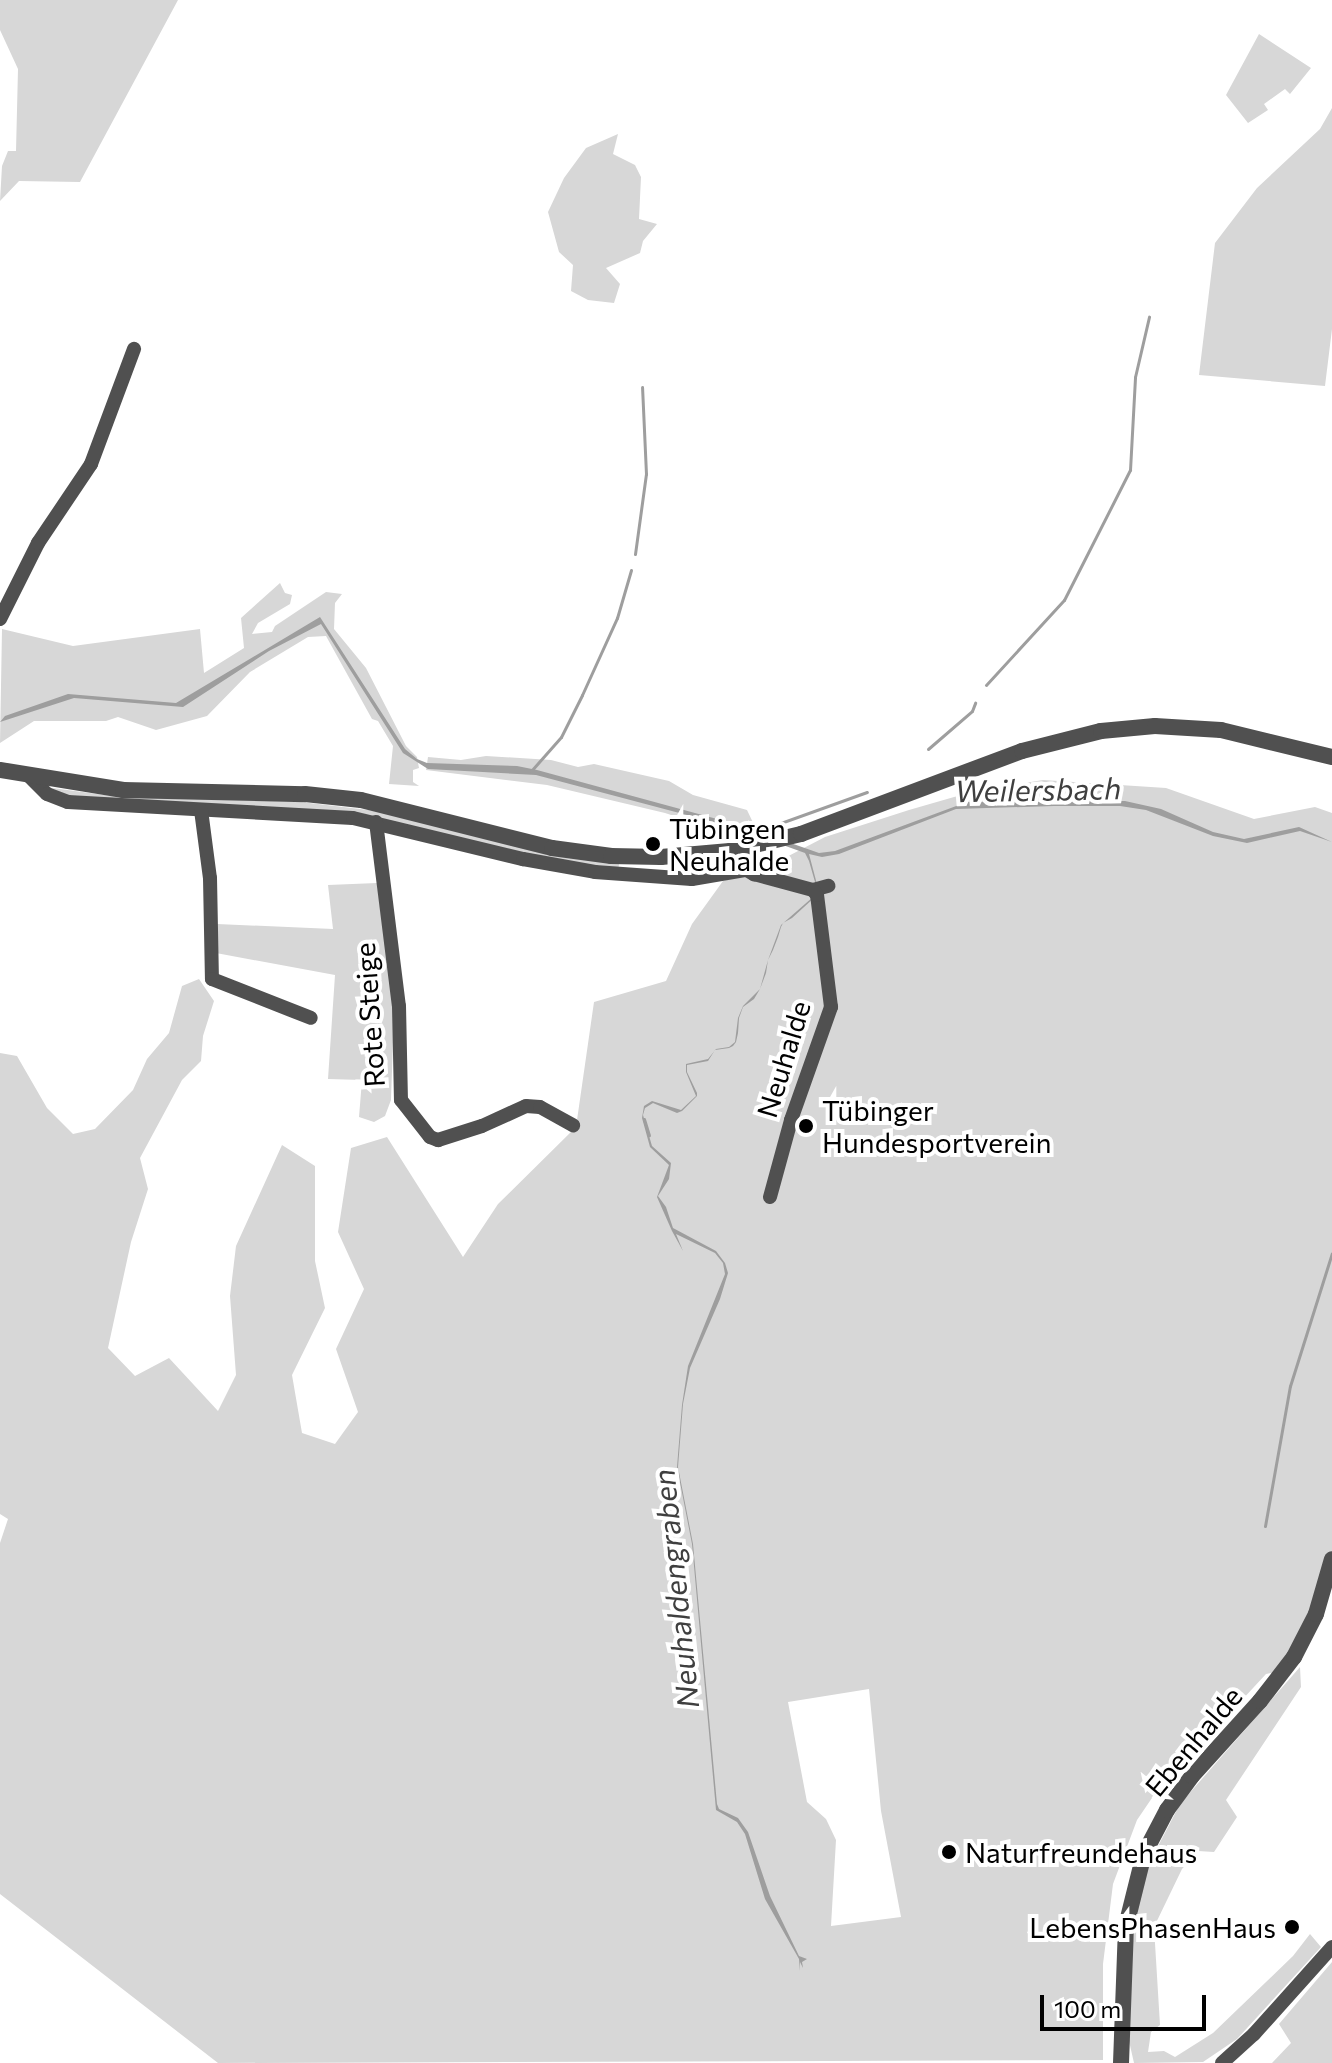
<!DOCTYPE html>
<meta charset="utf-8">
<style>
body{margin:0}
#map{position:relative;width:1332px;height:2063px;overflow:hidden;background:#fff;font-family:Commissioner,sans-serif}
div>[style]{position:absolute}
.green>*{inset:0;background:#d7d7d7}
.water>*{inset:0;background:#9e9e9e}
.stream>*{height:3px;margin:-1.5px;padding:0 1.5px;transform-origin:1.5px;border-radius:1.5px;background:#9e9e9e}
.minor>*{height:14px;margin:-7px;padding:0 7px;transform-origin:7px;border-radius:7px;background:#505050}
.tertiary>*{height:16px;margin:-8px;padding:0 8px;transform-origin:8px;border-radius:8px;background:#505050}
.dots>*{width:22px;height:22px;translate:-50% -50%;box-sizing:border-box;border:4px solid #fff;border-radius:50%}
span{translate:-50% -50%;white-space:nowrap;text-align:center;line-height:1.15;-webkit-text-stroke:8px #fff;paint-order:stroke}
.poi-label{font-size:28px;color:#000}
.left{translate:0 -50%;text-align:left}
.right{translate:-100% -50%;text-align:right}
.street-label{font-size:28px;color:#000}
.water-label{font-size:30px;color:#3f3f3f;font-style:italic}
.scale{position:absolute;left:1040px;top:1995px;width:166px;height:36px;box-sizing:border-box;border:4px solid #000;border-top:0;padding-left:10px;font-size:24px;line-height:28px;white-space:nowrap;color:#000;-webkit-text-stroke:6px #fff;paint-order:stroke}
</style>
<div id="map">
<div class="green">
<div style="clip-path:polygon(0 0,178px 0,80px 182px,19px 181px,0 201px,2px 166px,8px 151px,16px 151px,18px 69px,0 30px)"></div>
<div style="clip-path:polygon(1259px 34px,1311px 68px,1290px 94px,1285px 89px,1264px 104px,1268px 110px,1248px 123px,1226px 95px)"></div>
<div style="clip-path:polygon(1332px 108px,1332px 329px,1325px 386px,1199px 375px,1215px 243px,1257px 188px,1320px 129px)"></div>
<div style="clip-path:polygon(618px 134px,613px 154px,635px 165px,641px 177px,639px 219px,657px 224px,643px 241px,640px 253px,606px 268px,620px 284px,614px 303px,588px 300px,571px 291px,573px 265px,559px 252px,548px 212px,564px 178px,586px 148px)"></div>
<div style="clip-path:polygon(280px 583px,285px 593px,292px 595px,290px 604px,258px 623px,252px 634px,272px 632px,275px 626px,326px 592px,342px 594px,335px 603px,334px 629px,366px 668px,406px 746px,417px 757px,419px 768px,413px 770px,413px 782px,419px 786px,389px 784px,393px 746px,378px 721px,372px 719px,326px 636px,308px 637px,250px 672px,207px 716px,156px 730px,118px 717px,106px 721px,34px 721px,0 743px,2px 629px,73px 646px,200px 629px,204px 673px,244px 648px,241px 618px)"></div>
<div style="clip-path:polygon(486px 756px,551px 760px,578px 767px,594px 764px,669px 781px,693px 795px,747px 810px,757px 831px,735px 836px,665px 813px,547px 785px,426px 770px,428px 757px,461px 760px)"></div>
<div style="clip-path:polygon(evenodd,1043px 780px,1166px 788px,1254px 819px,1315px 807px,1332px 813px,1332px 1561px,1285px 1670px,1266px 1674px,1154px 1795px,1137px 1820px,1113px 1884px,1103px 1964px,1103px 2060px,218px 2063px,0 1894px,0 1543px,8px 1519px,0 1514px,0 1053px,17px 1056px,47px 1108px,73px 1134px,95px 1129px,133px 1090px,147px 1059px,169px 1033px,182px 986px,199px 979px,214px 1001px,203px 1036px,201px 1061px,182px 1080px,140px 1158px,148px 1189px,131px 1242px,108px 1348px,135px 1376px,169px 1358px,218px 1411px,236px 1375px,230px 1296px,236px 1246px,282px 1145px,315px 1166px,315px 1261px,325px 1308px,292px 1375px,302px 1433px,335px 1444px,358px 1412px,336px 1349px,364px 1289px,338px 1232px,351px 1148px,387px 1137px,463px 1257px,498px 1204px,576px 1127px,594px 1002px,666px 981px,692px 924px,723px 881px,775px 863px,825px 837px,909px 810px,961px 795px,982px 796px,1007px 786px,1043px 780px,869px 1689px,881px 1811px,901px 1917px,831px 1926px,836px 1840px,826px 1819px,807px 1802px,788px 1702px,869px 1689px)"></div>
<div style="clip-path:polygon(45px 787px,112px 796px,301px 802px,394px 813px,549px 855px,619px 864px,618px 872px,563px 864px,393px 822px,67px 798px)"></div>
<div style="clip-path:polygon(377px 883px,394px 1013px,391px 1100px,385px 1116px,374px 1122px,359px 1117px,362px 1080px,328px 1079px,335px 975px,216px 953px,217px 924px,333px 929px,328px 885px)"></div>
<div style="clip-path:polygon(1300px 1667px,1301px 1687px,1226px 1800px,1237px 1817px,1214px 1852px,1198px 1851px,1182px 1869px,1154px 1927px,1160px 2025px,1151px 2032px,1148px 2052px,1164px 2051px,1175px 2057px,1213px 2033px,1293px 1956px,1310px 1934px,1321px 1947px,1237px 2039px,1203px 2062px,1134px 2063px,1129px 2041px,1131px 1955px,1143px 1875px,1180px 1804px)"></div>
<div style="clip-path:polygon(1332px 1962px,1332px 2063px,1272px 2063px,1291px 2043px,1279px 2024px)"></div>
</div>
<div class="water">
<div style="clip-path:polygon(320px 617px,405px 749px,417px 759px,427px 763px,517px 766px,537px 770px,739px 825px,819px 853px,835px 851px,967px 802px,1125px 801px,1161px 809px,1213px 832px,1244px 839px,1299px 827px,1332px 842px,1300px 831px,1247px 843px,1213px 836px,1146px 810px,1120px 806px,1054px 806px,956px 809px,839px 854px,822px 857px,809px 854px,818px 888px,815px 897px,792px 918px,783px 923px,781px 927px,778px 937px,773px 950px,768px 960px,766px 973px,760px 989px,754px 999px,743px 1007px,739px 1018px,738px 1033px,736px 1042px,733px 1046px,729px 1048px,715px 1050px,708px 1061px,687px 1065px,687px 1072px,697px 1093px,697px 1096px,682px 1111px,677px 1113px,653px 1103px,645px 1108px,643px 1115px,652px 1146px,671px 1163px,669px 1179px,658px 1196px,666px 1207px,673px 1228px,716px 1251px,725px 1263px,728px 1273px,720px 1299px,690px 1368px,683px 1404px,678px 1467px,693px 1544px,717px 1804px,719px 1809px,738px 1818px,748px 1832px,770px 1896px,799px 1956px,807px 1959px,802px 1962px,803px 1968px,800px 1962px,800px 1971px,799px 1959px,765px 1899px,745px 1834px,737px 1822px,716px 1810px,692px 1544px,677px 1467px,682px 1405px,688px 1366px,725px 1274px,723px 1263px,715px 1253px,676px 1234px,683px 1251px,672px 1231px,657px 1197px,669px 1165px,650px 1147px,642px 1118px,644px 1106px,652px 1101px,681px 1110px,696px 1096px,686px 1072px,686px 1064px,708px 1059px,716px 1049px,729px 1047px,735px 1042px,738px 1018px,743px 1006px,760px 989px,768px 960px,781px 925px,813px 897px,817px 889px,809px 861px,805px 853px,736px 828px,536px 775px,428px 769px,403px 753px,321px 624px,269px 651px,183px 707px,74px 698px,0 722px,5px 716px,68px 694px,176px 703px)"></div>
</div>
<div class="stream">
<div style="left:635px;top:554px;width:81px;rotate:-82.2deg"></div>
<div style="left:646px;top:474px;width:87px;rotate:-92.6deg"></div>
<div style="left:986px;top:685px;width:115px;rotate:-47.5deg"></div>
<div style="left:1064px;top:600px;width:146px;rotate:-63.1deg"></div>
<div style="left:1130px;top:470px;width:93px;rotate:-86.9deg"></div>
<div style="left:1135px;top:377px;width:62px;rotate:-76.9deg"></div>
<div style="left:928px;top:749px;width:58px;rotate:-40.8deg"></div>
<div style="left:972px;top:711px;width:9px;rotate:-69deg"></div>
<div style="left:531px;top:771px;width:45px;rotate:-48.6deg"></div>
<div style="left:561px;top:737px;width:47px;rotate:-63.4deg"></div>
<div style="left:582px;top:695px;width:85px;rotate:-65.6deg"></div>
<div style="left:617px;top:618px;width:50px;rotate:-73.7deg"></div>
<div style="left:753px;top:833px;width:121px;rotate:-19.8deg"></div>
<div style="left:644px;top:1119px;width:17px;rotate:73deg"></div>
<div style="left:1265px;top:1526px;width:142px;rotate:-79.9deg"></div>
<div style="left:1290px;top:1386px;width:139px;rotate:-72.5deg"></div>
</div>
<div class="minor">
<div style="left:0;top:619px;width:85px;rotate:-63.4deg"></div>
<div style="left:38px;top:543px;width:95px;rotate:-56.1deg"></div>
<div style="left:91px;top:464px;width:123px;rotate:-69.5deg"></div>
<div style="left:29px;top:776px;width:25px;rotate:45deg"></div>
<div style="left:47px;top:794px;width:22px;rotate:21deg"></div>
<div style="left:68px;top:802px;width:285px;rotate:3.2deg"></div>
<div style="left:353px;top:818px;width:175px;rotate:13.6deg"></div>
<div style="left:523px;top:859px;width:73px;rotate:10.2deg"></div>
<div style="left:595px;top:872px;width:97px;rotate:4.1deg"></div>
<div style="left:692px;top:879px;width:55px;rotate:-9.5deg"></div>
<div style="left:201px;top:810px;width:69px;rotate:82.5deg"></div>
<div style="left:210px;top:878px;width:101px;rotate:88.9deg"></div>
<div style="left:212px;top:979px;width:106px;rotate:21.5deg"></div>
<div style="left:376px;top:822px;width:185px;rotate:82.9deg"></div>
<div style="left:399px;top:1006px;width:94px;rotate:88.8deg"></div>
<div style="left:401px;top:1100px;width:47px;rotate:51.9deg"></div>
<div style="left:430px;top:1137px;width:9px;rotate:21deg"></div>
<div style="left:438px;top:1140px;width:46px;rotate:-17.7deg"></div>
<div style="left:482px;top:1126px;width:48px;rotate:-24.4deg"></div>
<div style="left:526px;top:1106px;width:14px;rotate:4deg"></div>
<div style="left:540px;top:1107px;width:38px;rotate:29deg"></div>
<div style="left:727px;top:851px;width:11px;rotate:63deg"></div>
<div style="left:732px;top:861px;width:26px;rotate:31deg"></div>
<div style="left:754px;top:874px;width:61px;rotate:15.2deg"></div>
<div style="left:813px;top:890px;width:16px;rotate:-15deg"></div>
<div style="left:770px;top:1197px;width:80px;rotate:-74.7deg"></div>
<div style="left:791px;top:1120px;width:120px;rotate:-70.5deg"></div>
<div style="left:831px;top:1007px;width:113px;rotate:-97.1deg"></div>
<div style="left:817px;top:895px;width:6px;rotate:-129deg"></div>
<div style="left:1222px;top:2063px;width:43px;rotate:-42.2deg"></div>
<div style="left:1254px;top:2034px;width:117px;rotate:-48.1deg"></div>
</div>
<div class="tertiary">
<div style="left:0;top:770px;width:125px;rotate:9.2deg"></div>
<div style="left:123px;top:790px;width:182px;rotate:1.3deg"></div>
<div style="left:305px;top:794px;width:56px;rotate:6.1deg"></div>
<div style="left:361px;top:800px;width:197px;rotate:14.1deg"></div>
<div style="left:552px;top:848px;width:60px;rotate:7.7deg"></div>
<div style="left:611px;top:856px;width:50px;rotate:1.1deg"></div>
<div style="left:661px;top:857px;width:69px;rotate:-5deg"></div>
<div style="left:730px;top:851px;width:73px;rotate:-13.5deg"></div>
<div style="left:801px;top:834px;width:236px;rotate:-20.6deg"></div>
<div style="left:1022px;top:751px;width:81px;rotate:-14.2deg"></div>
<div style="left:1101px;top:731px;width:54px;rotate:-5.3deg"></div>
<div style="left:1155px;top:726px;width:66px;rotate:3.5deg"></div>
<div style="left:1221px;top:730px;width:114px;rotate:13.7deg"></div>
<div style="left:1121px;top:2063px;width:137px;rotate:-87.9deg"></div>
<div style="left:1126px;top:1926px;width:74px;rotate:-76deg"></div>
<div style="left:1144px;top:1854px;width:50px;rotate:-62.4deg"></div>
<div style="left:1167px;top:1810px;width:42px;rotate:-53.7deg"></div>
<div style="left:1192px;top:1776px;width:101px;rotate:-47.8deg"></div>
<div style="left:1260px;top:1701px;width:56px;rotate:-52.3deg"></div>
<div style="left:1294px;top:1657px;width:48px;rotate:-62.9deg"></div>
<div style="left:1316px;top:1614px;width:57px;rotate:-73.8deg"></div>
</div>
<div class="dots">
<div style="left:653px;top:844px;background:#000"></div>
<div style="left:806px;top:1126px;background:#000"></div>
<div style="left:949px;top:1852px;background:#000"></div>
<div style="left:1292px;top:1927px;background:#000"></div>
</div>
<div class="poi-label">
<span class="left" style="left:669px;top:844px">Tübingen<br>Neuhalde</span>
<span class="left" style="left:822px;top:1126px">Tübinger<br>Hundesportverein</span>
<span class="left" style="left:965px;top:1852px">Naturfreundehaus</span>
<span class="right" style="left:1276px;top:1927px">LebensPhasenHaus</span>
</div>
<div class="street-label">
<span style="left:369px;top:1015px;rotate:-94deg">Rote Steige</span>
<span style="left:783px;top:1059px;rotate:-73deg">Neuhalde</span>
<span style="left:1193px;top:1741px;rotate:-50deg">Ebenhalde</span>
</div>
<div class="water-label">
<span style="left:1038px;top:789px;rotate:-1deg">Weilersbach</span>
<span style="left:675px;top:1589px;rotate:-96deg">Neuhaldengraben</span>
</div>
<div class="scale">100 m</div>
</div>
